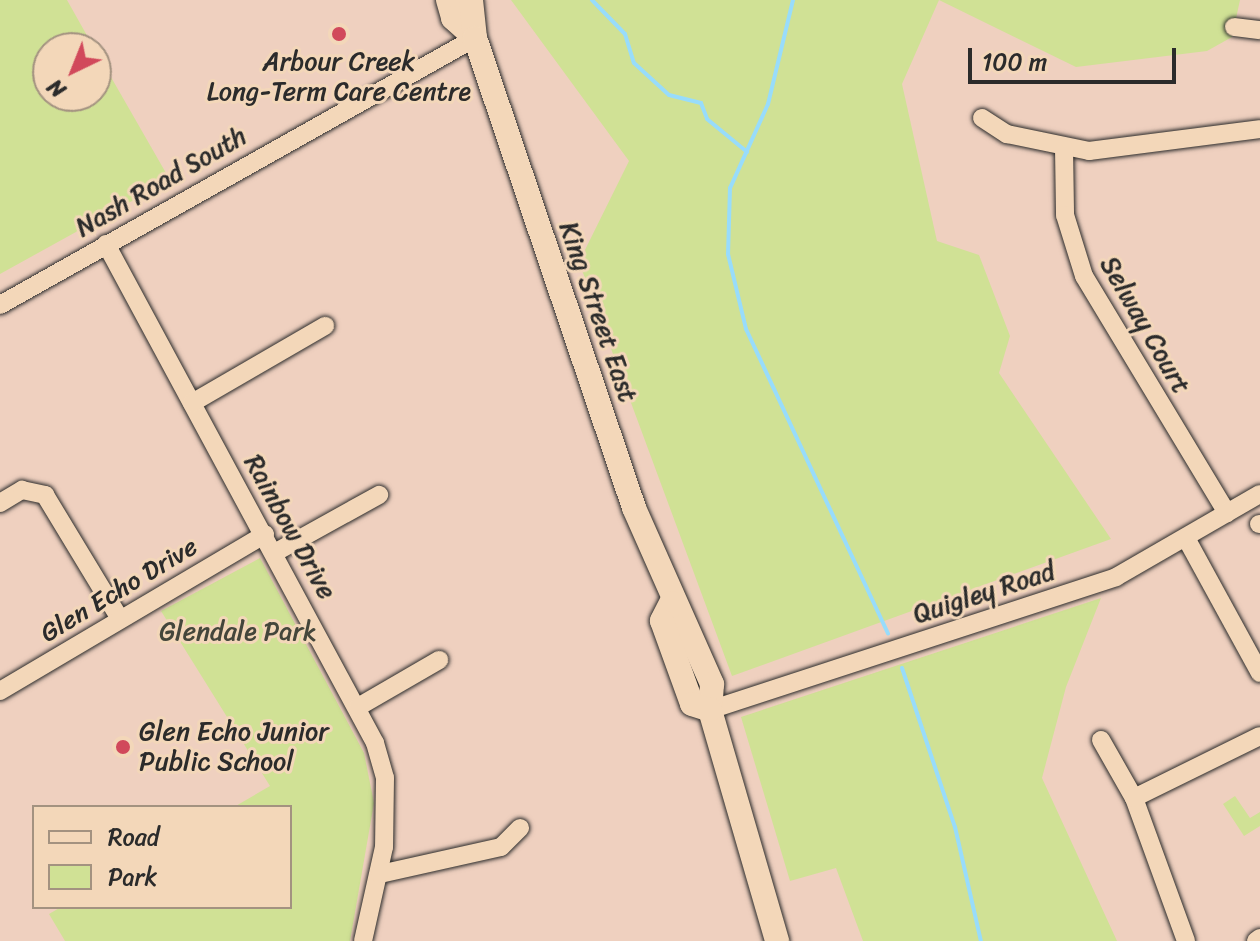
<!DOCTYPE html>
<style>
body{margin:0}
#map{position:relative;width:1260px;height:941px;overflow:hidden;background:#efd0bf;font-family:Sriracha,sans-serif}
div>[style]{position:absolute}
.green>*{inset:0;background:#d0e195}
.stream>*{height:4px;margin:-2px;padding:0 2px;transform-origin:2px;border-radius:2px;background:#98dcfb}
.roads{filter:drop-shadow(0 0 2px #2b2b2b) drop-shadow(0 0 2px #2b2b2b)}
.minor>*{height:18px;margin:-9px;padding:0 9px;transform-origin:9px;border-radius:9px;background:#f3d7b9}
.major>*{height:24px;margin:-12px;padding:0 12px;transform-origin:12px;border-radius:12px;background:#f3d7b9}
.dots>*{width:22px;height:22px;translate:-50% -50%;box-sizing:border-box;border:4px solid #f3d7b9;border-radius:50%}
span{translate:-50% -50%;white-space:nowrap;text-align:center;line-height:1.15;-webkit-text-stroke:6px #f3d7b9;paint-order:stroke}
.poi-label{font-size:26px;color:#2b2b2b}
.left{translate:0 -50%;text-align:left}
.street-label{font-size:26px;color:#2b2b2b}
.park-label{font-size:26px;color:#44463b}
.legend{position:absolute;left:32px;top:805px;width:260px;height:104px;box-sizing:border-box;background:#f3d7b9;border:2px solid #a39280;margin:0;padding:10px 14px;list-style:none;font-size:24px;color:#2b2b2b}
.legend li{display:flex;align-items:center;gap:16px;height:40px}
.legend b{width:40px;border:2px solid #a39280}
.north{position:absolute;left:32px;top:32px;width:80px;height:80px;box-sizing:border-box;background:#f3d7b9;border:2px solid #a39280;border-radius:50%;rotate:223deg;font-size:22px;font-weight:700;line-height:32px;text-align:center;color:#2b2b2b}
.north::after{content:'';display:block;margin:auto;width:28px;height:36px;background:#d1495b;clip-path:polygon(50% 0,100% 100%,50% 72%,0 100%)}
.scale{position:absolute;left:968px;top:48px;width:208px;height:36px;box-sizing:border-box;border:4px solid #2b2b2b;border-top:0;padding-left:10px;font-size:24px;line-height:28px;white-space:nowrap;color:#2b2b2b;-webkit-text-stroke:6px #f3d7b9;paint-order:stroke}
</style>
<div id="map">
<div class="green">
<div style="clip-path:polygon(0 0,67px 0,94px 48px,48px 48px,48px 96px,96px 96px,96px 51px,170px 180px,0 274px)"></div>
<div style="clip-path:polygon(511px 0,939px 0,902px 84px,937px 241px,979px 255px,1010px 336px,999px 373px,1111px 539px,732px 676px,579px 262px,629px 161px)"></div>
<div style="clip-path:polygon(939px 0,1240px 0,1232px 37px,1207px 51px,1076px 67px)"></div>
<div style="clip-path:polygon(260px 558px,364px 753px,374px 803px,350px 941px,65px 941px,49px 914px,61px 907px,290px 907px,290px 807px,234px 807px,270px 786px,161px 611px)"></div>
<div style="clip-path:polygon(1101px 598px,1066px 687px,1042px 778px,1117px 941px,863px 941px,836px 868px,790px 881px,741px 717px)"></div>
<div style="clip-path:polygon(1235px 796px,1250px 818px,1260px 812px,1260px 826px,1244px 836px,1223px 804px)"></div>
</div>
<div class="stream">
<div style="left:592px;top:0;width:47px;rotate:45.9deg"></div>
<div style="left:625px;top:34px;width:30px;rotate:73deg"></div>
<div style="left:634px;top:63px;width:47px;rotate:42.4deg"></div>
<div style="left:669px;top:95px;width:33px;rotate:14deg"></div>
<div style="left:701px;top:103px;width:17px;rotate:69deg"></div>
<div style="left:707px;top:119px;width:52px;rotate:39.5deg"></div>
<div style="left:793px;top:0;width:107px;rotate:103.5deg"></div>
<div style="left:768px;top:104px;width:92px;rotate:114.3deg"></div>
<div style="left:730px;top:188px;width:66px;rotate:91.7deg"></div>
<div style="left:728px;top:254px;width:77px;rotate:76.5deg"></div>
<div style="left:746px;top:329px;width:336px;rotate:65deg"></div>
<div style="left:902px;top:668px;width:168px;rotate:71.6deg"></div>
<div style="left:955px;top:827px;width:117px;rotate:77.2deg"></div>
</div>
<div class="roads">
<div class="minor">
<div style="left:1234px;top:27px;width:26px;rotate:7deg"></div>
<div style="left:982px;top:118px;width:30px;rotate:33deg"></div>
<div style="left:1007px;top:134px;width:84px;rotate:11.7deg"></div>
<div style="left:1089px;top:151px;width:172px;rotate:-7.3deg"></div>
<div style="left:1064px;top:148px;width:67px;rotate:89.1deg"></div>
<div style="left:1065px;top:215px;width:64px;rotate:72.7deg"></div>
<div style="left:1084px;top:276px;width:277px;rotate:58.9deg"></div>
<div style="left:106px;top:244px;width:567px;rotate:61.67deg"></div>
<div style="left:375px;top:743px;width:36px;rotate:74deg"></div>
<div style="left:385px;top:778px;width:69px;rotate:90.8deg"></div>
<div style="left:384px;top:847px;width:96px;rotate:102.6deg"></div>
<div style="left:0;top:305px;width:545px;rotate:-29.34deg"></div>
<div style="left:192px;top:403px;width:154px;rotate:-30.1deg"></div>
<div style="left:0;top:503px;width:26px;rotate:-31deg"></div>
<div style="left:22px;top:490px;width:24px;rotate:12deg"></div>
<div style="left:45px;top:495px;width:143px;rotate:58.8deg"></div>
<div style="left:1259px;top:524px;width:1px"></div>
<div style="left:1186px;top:538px;width:154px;rotate:61.3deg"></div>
<div style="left:276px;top:552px;width:118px;rotate:-29deg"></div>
<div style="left:0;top:691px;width:308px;rotate:-30.6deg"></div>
<div style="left:358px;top:707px;width:94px;rotate:-30.1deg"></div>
<div style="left:710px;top:710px;width:427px;rotate:-18.1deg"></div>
<div style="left:1116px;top:577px;width:166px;rotate:-30deg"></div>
<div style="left:1101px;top:740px;width:67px;rotate:60.4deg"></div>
<div style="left:1134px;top:798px;width:152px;rotate:70deg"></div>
<div style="left:1134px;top:798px;width:140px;rotate:-26.2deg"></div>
<div style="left:380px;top:874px;width:124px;rotate:-12.6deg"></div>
<div style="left:501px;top:847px;width:27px;rotate:-45deg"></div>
<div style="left:1256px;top:941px;width:5px;rotate:-37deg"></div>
</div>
<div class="major">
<div style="left:448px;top:0;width:19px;rotate:74deg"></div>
<div style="left:453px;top:18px;width:30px;rotate:42deg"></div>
<div style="left:471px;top:0;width:38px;rotate:84deg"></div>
<div style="left:475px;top:38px;width:496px;rotate:71.3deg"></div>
<div style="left:634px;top:508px;width:193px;rotate:66.1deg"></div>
<div style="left:712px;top:684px;width:26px;rotate:94deg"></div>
<div style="left:710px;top:710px;width:241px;rotate:73.8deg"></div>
<div style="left:671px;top:603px;width:20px;rotate:117deg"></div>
<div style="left:662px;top:621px;width:88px;rotate:70.1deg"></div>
<div style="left:692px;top:704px;width:19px;rotate:18deg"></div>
</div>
</div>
<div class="dots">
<div style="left:339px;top:34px;background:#d1495b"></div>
<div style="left:123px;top:747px;background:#d1495b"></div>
</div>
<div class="poi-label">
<span style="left:339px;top:77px">Arbour Creek<br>Long-Term Care Centre</span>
<span class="left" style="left:139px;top:747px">Glen Echo Junior<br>Public School</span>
</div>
<div class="street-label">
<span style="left:161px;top:182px;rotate:-30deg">Nash Road South</span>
<span style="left:598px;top:312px;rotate:71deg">King Street East</span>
<span style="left:1145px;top:325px;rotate:60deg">Selway Court</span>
<span style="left:290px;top:527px;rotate:61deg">Rainbow Drive</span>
<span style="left:119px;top:590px;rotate:-31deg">Glen Echo Drive</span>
<span style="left:984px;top:593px;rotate:-18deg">Quigley Road</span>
</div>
<div class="park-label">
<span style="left:238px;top:632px">Glendale Park</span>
</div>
<ul class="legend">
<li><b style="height:10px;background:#f3d7b9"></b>Road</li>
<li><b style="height:22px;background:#d0e195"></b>Park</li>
</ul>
<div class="north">N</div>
<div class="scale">100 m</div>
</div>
